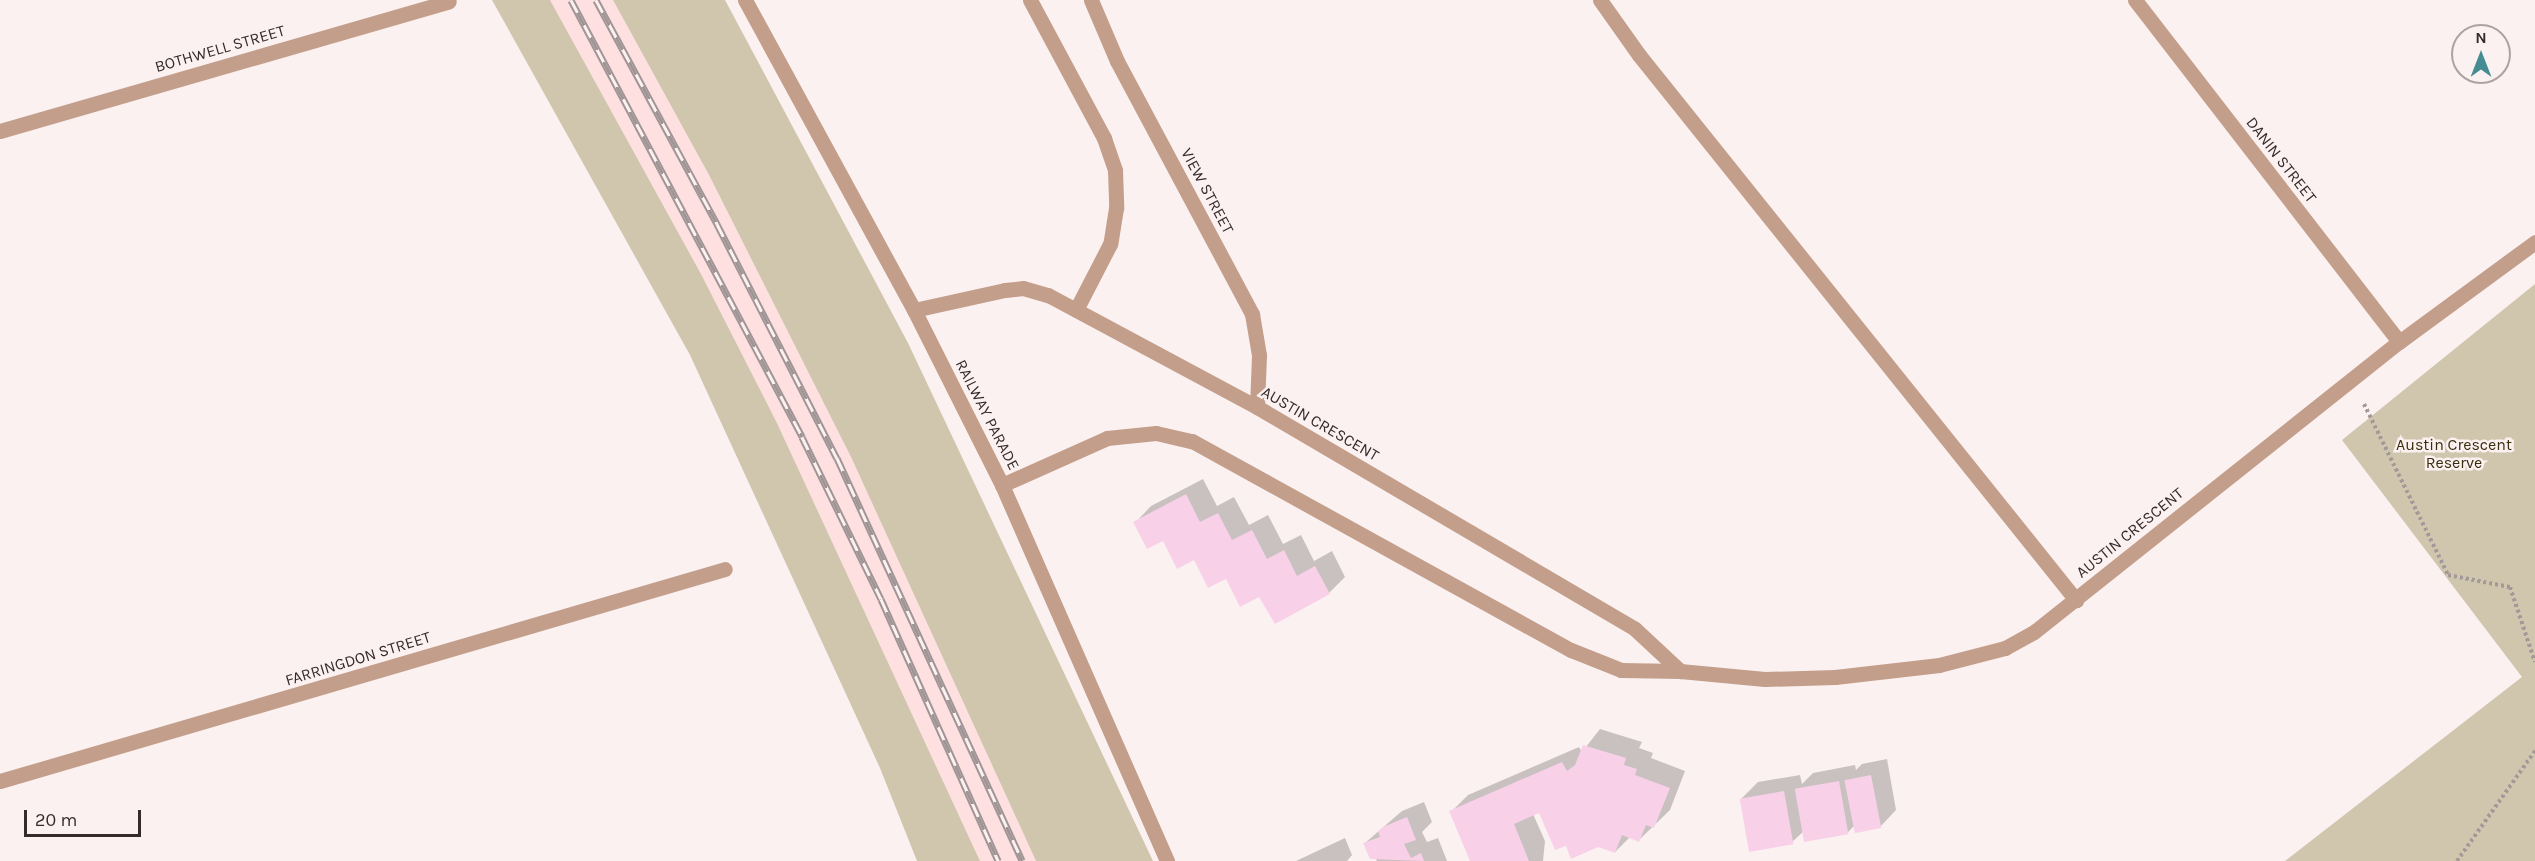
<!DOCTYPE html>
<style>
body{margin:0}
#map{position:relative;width:2535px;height:861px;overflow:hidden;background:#fcf1f1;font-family:Karla,sans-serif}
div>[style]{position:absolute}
.built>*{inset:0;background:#fee0e1}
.green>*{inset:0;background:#d0c5ad}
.shadow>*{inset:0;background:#0003}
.building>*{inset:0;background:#f8d1e9;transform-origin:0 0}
.path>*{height:4px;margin-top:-2px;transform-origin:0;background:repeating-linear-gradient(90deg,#a49999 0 3px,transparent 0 6px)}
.minor>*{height:15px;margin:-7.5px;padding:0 7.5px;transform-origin:7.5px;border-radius:7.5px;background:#c39f8b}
.rail>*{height:7px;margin-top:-3.5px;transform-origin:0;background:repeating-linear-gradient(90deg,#fcf1f1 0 14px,#a09596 0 28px);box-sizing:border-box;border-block:2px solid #a09596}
span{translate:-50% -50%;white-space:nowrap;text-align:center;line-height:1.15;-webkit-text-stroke:5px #fcf1f1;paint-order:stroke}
.street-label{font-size:16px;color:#362b2c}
.park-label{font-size:16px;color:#3b2e0e}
.north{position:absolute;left:2451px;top:24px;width:60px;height:60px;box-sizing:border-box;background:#fcf1f1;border:2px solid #ada2a2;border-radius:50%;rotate:0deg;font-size:16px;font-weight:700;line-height:24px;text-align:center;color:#362b2c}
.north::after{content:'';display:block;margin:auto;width:21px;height:27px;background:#458d92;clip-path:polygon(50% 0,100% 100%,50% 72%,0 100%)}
.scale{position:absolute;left:24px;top:810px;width:117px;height:27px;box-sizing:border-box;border:3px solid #362b2c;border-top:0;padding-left:8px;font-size:18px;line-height:21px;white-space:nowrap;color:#362b2c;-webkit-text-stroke:4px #fcf1f1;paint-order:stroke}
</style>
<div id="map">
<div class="built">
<div style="clip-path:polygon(550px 0,613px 0,709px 175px,851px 457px,1036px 861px,980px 861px,776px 421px,701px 274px)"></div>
</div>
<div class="green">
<div style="clip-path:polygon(492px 0,550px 0,701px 274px,776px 421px,980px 861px,917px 861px,880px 768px,690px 355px)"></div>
<div style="clip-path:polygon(613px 0,725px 0,908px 343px,1153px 861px,1036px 861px,851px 457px,709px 175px)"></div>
<div style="clip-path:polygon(2535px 284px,2535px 861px,2285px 861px,2522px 677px,2342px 440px)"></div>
</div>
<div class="shadow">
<div style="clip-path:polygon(1203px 479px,1217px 506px,1234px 497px,1249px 525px,1268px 515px,1283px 544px,1301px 535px,1314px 561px,1332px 551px,1345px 577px,1329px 593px,1260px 595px,1135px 523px,1151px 506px)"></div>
<div style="clip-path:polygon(1600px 729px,1642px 742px,1639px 748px,1653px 753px,1651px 758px,1685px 771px,1670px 810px,1639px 840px,1630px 837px,1615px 852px,1598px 845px,1566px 844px,1540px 811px,1533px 814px,1545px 841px,1543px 861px,1472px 861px,1451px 812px,1468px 795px,1579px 747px,1582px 752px)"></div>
<div style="clip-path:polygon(1887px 759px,1896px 810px,1880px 827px,1854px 826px,1847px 833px,1804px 831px,1792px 842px,1741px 799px,1758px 782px,1800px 775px,1802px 784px,1813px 773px,1855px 765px,1856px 770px,1862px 764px)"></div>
<div style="clip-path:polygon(1424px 802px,1432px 822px,1422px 832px,1427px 842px,1438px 838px,1447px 861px,1377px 861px,1365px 843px,1402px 811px)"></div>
<div style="clip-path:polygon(1345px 838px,1352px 855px,1347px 861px,1296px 861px)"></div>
</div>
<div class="building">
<div style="clip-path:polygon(1186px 494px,1200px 522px,1218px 513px,1232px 540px,1252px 530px,1267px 559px,1284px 550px,1297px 576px,1315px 566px,1330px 594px,1275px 624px,1259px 597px,1240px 607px,1226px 579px,1208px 588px,1194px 560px,1177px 569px,1163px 541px,1147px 549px,1133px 522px)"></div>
<div style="clip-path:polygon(1583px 745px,1626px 758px,1624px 765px,1637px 769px,1635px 775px,1670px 788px,1654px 828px,1646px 825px,1639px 842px,1622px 835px,1615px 853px,1598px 847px,1571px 859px,1566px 846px,1555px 850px,1539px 813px,1514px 824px,1529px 861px,1470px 861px,1449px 811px,1562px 762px,1567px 771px,1575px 765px)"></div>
<div style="left:1871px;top:775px;width:54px;height:27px;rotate:79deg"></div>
<div style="left:1839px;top:781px;width:54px;height:45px;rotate:80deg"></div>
<div style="left:1784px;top:791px;width:54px;height:45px;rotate:80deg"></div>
<div style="clip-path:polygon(1407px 817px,1416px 840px,1404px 844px,1411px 858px,1421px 853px,1424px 861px,1370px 859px,1363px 843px,1380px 837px,1378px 831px,1383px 827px)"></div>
</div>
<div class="path">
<div style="left:2364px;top:404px;width:191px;rotate:63.8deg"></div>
<div style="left:2448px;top:575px;width:63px;rotate:11deg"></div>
<div style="left:2510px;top:587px;width:79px;rotate:71.6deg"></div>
<div style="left:2457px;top:861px;width:135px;rotate:-54.7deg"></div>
</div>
<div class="minor">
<div style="left:745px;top:0;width:353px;rotate:61.4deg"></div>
<div style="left:914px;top:310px;width:196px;rotate:63.3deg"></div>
<div style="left:1002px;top:485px;width:411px;rotate:66.3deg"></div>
<div style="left:1030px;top:0;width:157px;rotate:61.8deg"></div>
<div style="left:1104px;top:138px;width:34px;rotate:71deg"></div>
<div style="left:1115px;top:170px;width:38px;rotate:88deg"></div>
<div style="left:1116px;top:208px;width:36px;rotate:99deg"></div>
<div style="left:1110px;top:244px;width:74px;rotate:117.3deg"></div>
<div style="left:1091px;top:0;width:66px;rotate:66.9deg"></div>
<div style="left:1117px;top:61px;width:287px;rotate:61.9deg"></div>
<div style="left:1252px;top:314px;width:42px;rotate:80.3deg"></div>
<div style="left:1259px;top:355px;width:52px;rotate:92.2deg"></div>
<div style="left:1600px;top:0;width:67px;rotate:54.7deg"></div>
<div style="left:1639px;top:55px;width:699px;rotate:51.28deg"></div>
<div style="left:2135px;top:0;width:432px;rotate:52.3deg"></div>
<div style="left:0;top:131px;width:467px;rotate:-16.1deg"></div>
<div style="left:914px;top:310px;width:93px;rotate:-12.4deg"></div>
<div style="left:1005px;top:290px;width:18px;rotate:-6deg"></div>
<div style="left:1023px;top:288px;width:26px;rotate:16deg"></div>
<div style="left:1048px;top:295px;width:237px;rotate:28.2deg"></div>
<div style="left:1257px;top:407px;width:438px;rotate:30.4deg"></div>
<div style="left:1635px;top:629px;width:62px;rotate:43deg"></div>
<div style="left:1002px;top:485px;width:115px;rotate:-24.1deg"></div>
<div style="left:1107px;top:438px;width:49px;rotate:-5.8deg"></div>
<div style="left:1156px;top:433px;width:37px;rotate:13deg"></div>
<div style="left:1192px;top:441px;width:433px;rotate:28.9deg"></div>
<div style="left:1571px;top:650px;width:54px;rotate:21.8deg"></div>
<div style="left:1621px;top:670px;width:59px;rotate:1deg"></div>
<div style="left:1680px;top:671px;width:85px;rotate:5.4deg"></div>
<div style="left:1765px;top:679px;width:70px;rotate:-1.6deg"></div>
<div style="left:1835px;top:677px;width:105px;rotate:-6.6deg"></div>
<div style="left:1939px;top:665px;width:68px;rotate:-14.4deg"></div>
<div style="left:2005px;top:648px;width:33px;rotate:-29deg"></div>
<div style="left:2034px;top:632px;width:466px;rotate:-38.5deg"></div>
<div style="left:2399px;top:342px;width:169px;rotate:-36.3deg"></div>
<div style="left:0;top:781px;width:755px;rotate:-16.3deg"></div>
</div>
<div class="rail">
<div style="left:571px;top:0;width:494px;rotate:62.1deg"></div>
<div style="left:802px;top:437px;width:180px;rotate:64deg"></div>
<div style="left:881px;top:599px;width:287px;rotate:65.9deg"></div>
<div style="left:596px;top:0;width:255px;rotate:61.6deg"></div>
<div style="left:717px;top:224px;width:263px;rotate:62.9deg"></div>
<div style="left:837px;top:458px;width:443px;rotate:65.3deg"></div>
</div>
<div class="street-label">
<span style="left:220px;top:49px;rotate:-16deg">BOTHWELL STREET</span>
<span style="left:2281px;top:160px;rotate:52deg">DANIN STREET</span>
<span style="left:1207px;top:191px;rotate:62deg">VIEW STREET</span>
<span style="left:987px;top:415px;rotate:63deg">RAILWAY PARADE</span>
<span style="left:1320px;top:424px;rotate:30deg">AUSTIN CRESCENT</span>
<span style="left:2130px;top:533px;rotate:-39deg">AUSTIN CRESCENT</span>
<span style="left:358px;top:659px;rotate:-17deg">FARRINGDON STREET</span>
</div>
<div class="park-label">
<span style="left:2454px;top:454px">Austin Crescent<br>Reserve</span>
</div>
<div class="north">N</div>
<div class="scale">20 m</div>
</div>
